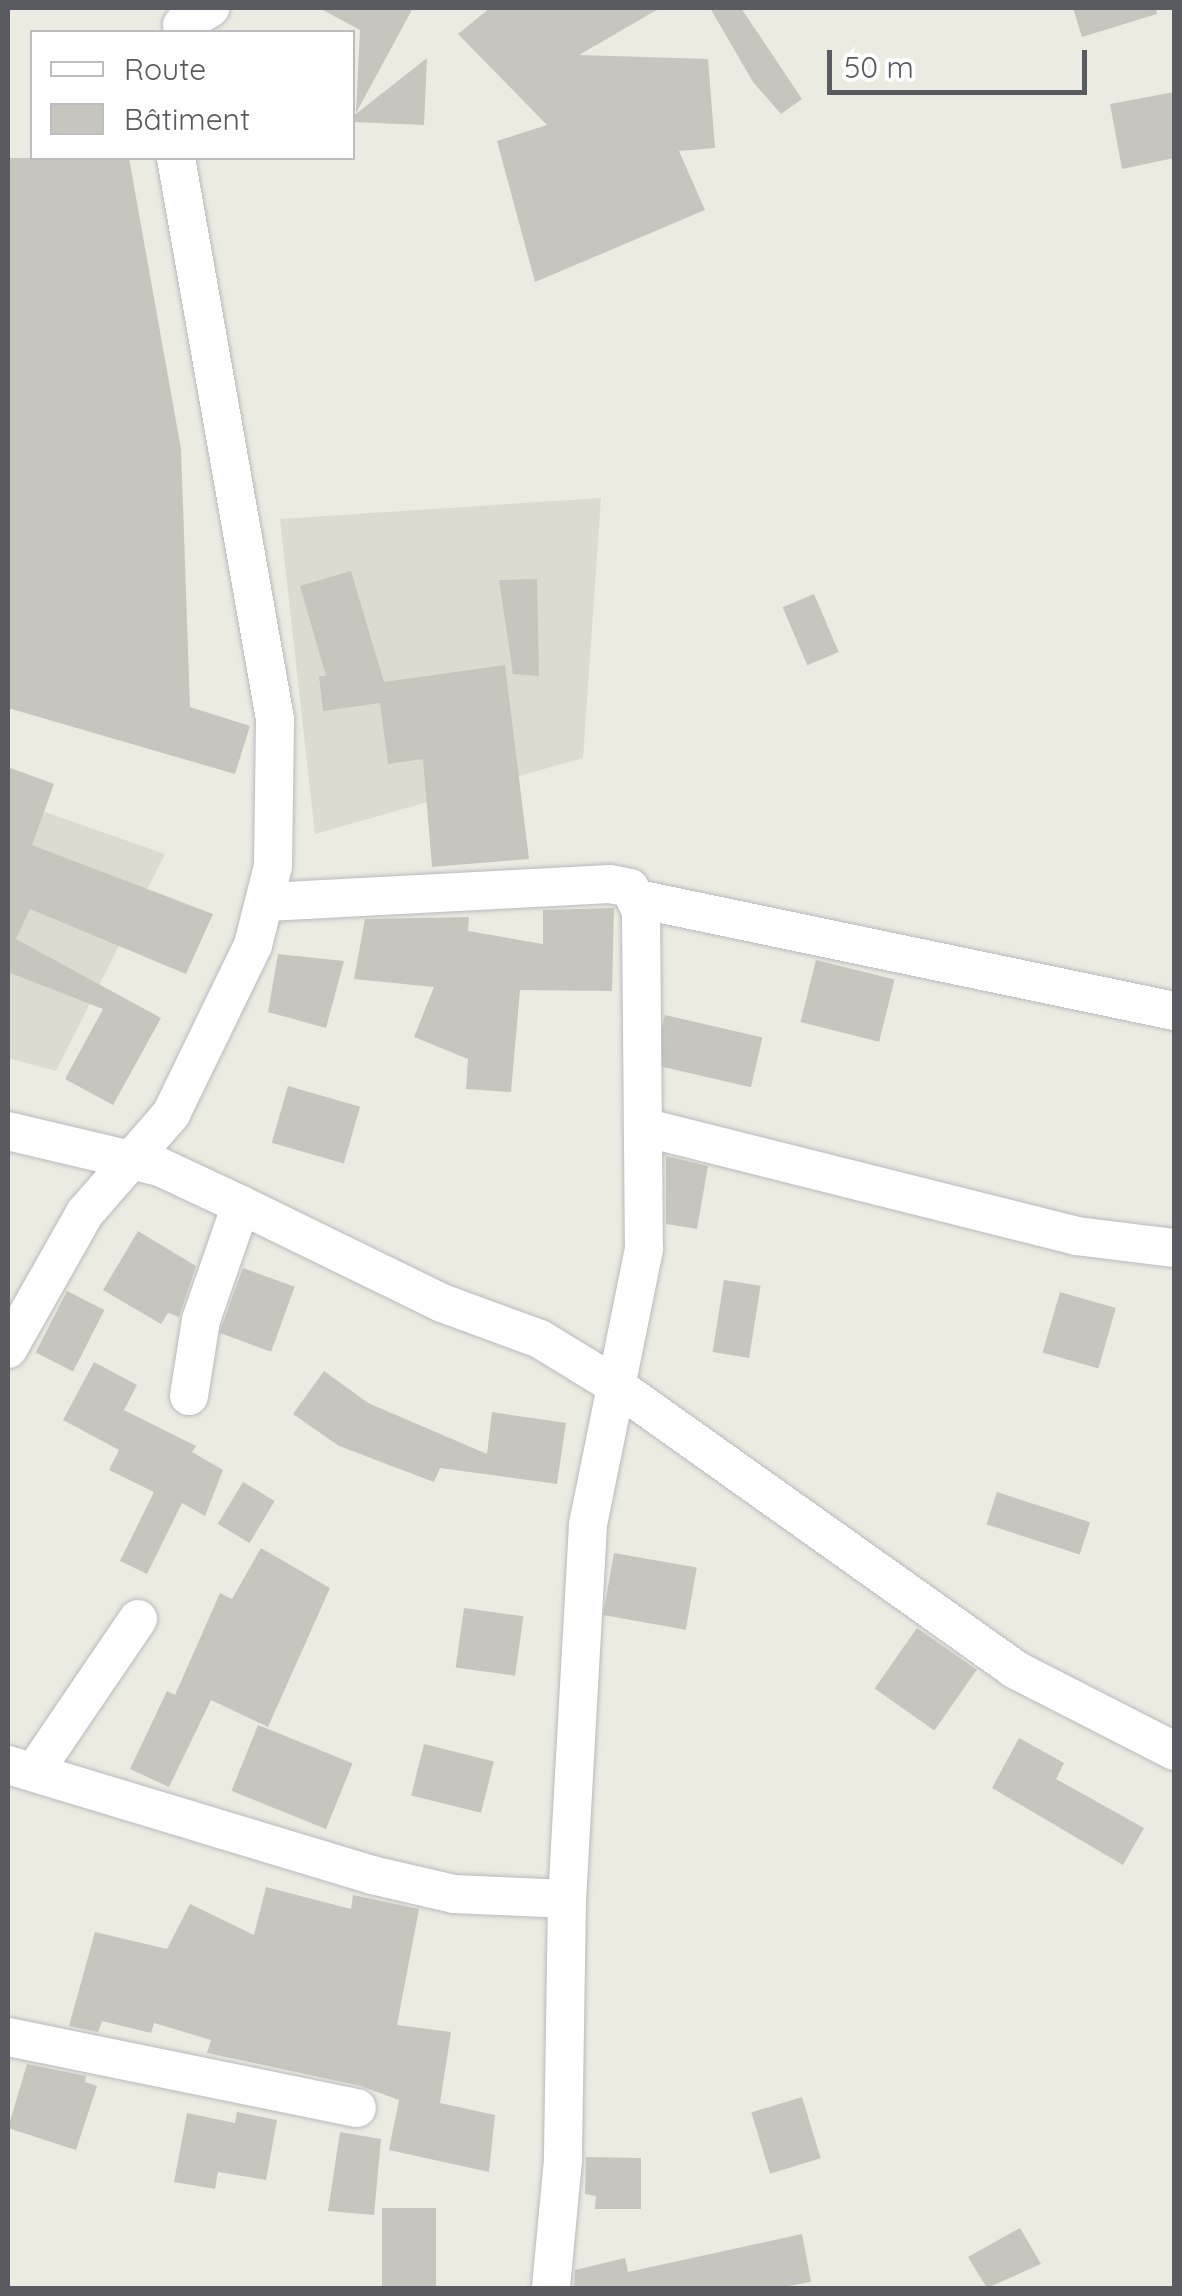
<!DOCTYPE html>
<meta charset="utf-8">
<style>
body{margin:0}
#map{position:relative;width:1182px;height:2296px;overflow:hidden;background:#ebebe1;font-family:Quicksand,sans-serif}
div>[style]{position:absolute}
.education>*{inset:0;background:#dbdbcf}
.building>*{inset:0;background:#c7c6be;transform-origin:0 0}
.roads{filter:drop-shadow(0 0 2px #b9b9bf) drop-shadow(0 0 2px #b9b9bf)}
.minor>*{height:38px;margin:-19px;padding:0 19px;transform-origin:19px;border-radius:19px;background:#fff}
span{translate:-50% -50%;white-space:nowrap;text-align:center;line-height:1.15;-webkit-text-stroke:10px #fff;paint-order:stroke}
.frame{position:absolute;inset:0;border:10px solid #5a5b61;pointer-events:none}
.legend{position:absolute;left:30px;top:30px;width:325px;height:130px;box-sizing:border-box;background:#fff;border:2px solid #bdbdc0;margin:0;padding:12px 18px;list-style:none;font-size:30px;color:#5a5b61}
.legend li{display:flex;align-items:center;gap:20px;height:50px}
.legend b{width:50px;border:2px solid #bdbdc0}
.scale{position:absolute;left:827px;top:50px;width:260px;height:45px;box-sizing:border-box;border:5px solid #5a5b61;border-top:0;padding-left:12px;font-size:30px;line-height:35px;white-space:nowrap;color:#5a5b61;-webkit-text-stroke:8px #fff;paint-order:stroke}
</style>
<div id="map">
<div class="education">
<div style="clip-path:polygon(601px 498px,583px 758px,315px 834px,280px 519px)"></div>
<div style="clip-path:polygon(8px 799px,165px 854px,56px 1071px,8px 1058px)"></div>
</div>
<div class="building">
<div style="clip-path:polygon(319px 8px,413px 8px,356px 113px,360px 30px)"></div>
<div style="clip-path:polygon(490px 8px,660px 8px,579px 55px,708px 59px,715px 148px,679px 151px,705px 210px,535px 282px,497px 141px,547px 125px,458px 34px)"></div>
<div style="clip-path:polygon(710px 8px,741px 8px,802px 99px,781px 114px,753px 82px)"></div>
<div style="clip-path:polygon(1073px 8px,1156px 8px,1157px 14px,1082px 37px)"></div>
<div style="clip-path:polygon(427px 58px,424px 125px,352px 122px,352px 117px)"></div>
<div style="clip-path:polygon(1174px 92px,1174px 158px,1122px 169px,1110px 104px)"></div>
<div style="clip-path:polygon(8px 158px,129px 158px,181px 449px,190px 707px,250px 726px,235px 774px,8px 708px)"></div>
<div style="clip-path:polygon(351px 571px,384px 682px,505px 665px,529px 859px,432px 867px,423px 759px,388px 764px,380px 703px,323px 711px,319px 676px,326px 676px,300px 586px)"></div>
<div style="clip-path:polygon(537px 579px,539px 676px,513px 674px,499px 580px)"></div>
<div style="left:814px;top:594px;width:63px;height:34px;rotate:67deg"></div>
<div style="clip-path:polygon(8px 767px,54px 784px,32px 845px,213px 914px,186px 974px,30px 909px,16px 939px,161px 1018px,113px 1105px,65px 1079px,103px 1009px,8px 972px)"></div>
<div style="clip-path:polygon(614px 908px,612px 991px,520px 990px,511px 1092px,466px 1089px,468px 1059px,414px 1037px,434px 987px,354px 979px,365px 919px,469px 917px,468px 931px,543px 944px,543px 910px)"></div>
<div style="clip-path:polygon(278px 954px,344px 961px,326px 1028px,268px 1012px)"></div>
<div style="left:816px;top:960px;width:81px;height:64px;rotate:14deg"></div>
<div style="left:665px;top:1015px;width:100px;height:51px;rotate:13deg"></div>
<div style="left:288px;top:1086px;width:75px;height:59px;rotate:16deg"></div>
<div style="clip-path:polygon(666px 1156px,708px 1166px,697px 1229px,666px 1224px)"></div>
<div style="clip-path:polygon(138px 1231px,196px 1266px,179px 1317px,168px 1313px,161px 1324px,103px 1290px)"></div>
<div style="left:243px;top:1268px;width:55px;height:69px;rotate:20deg"></div>
<div style="left:724px;top:1280px;width:37px;height:73px;rotate:9deg"></div>
<div style="left:67px;top:1291px;width:42px;height:69px;rotate:27deg"></div>
<div style="left:1060px;top:1292px;width:58px;height:63px;rotate:16deg"></div>
<div style="clip-path:polygon(94px 1362px,137px 1385px,124px 1410px,196px 1446px,192px 1452px,223px 1470px,205px 1516px,182px 1503px,147px 1574px,120px 1561px,154px 1492px,109px 1470px,119px 1450px,63px 1420px)"></div>
<div style="clip-path:polygon(324px 1371px,368px 1403px,487px 1454px,492px 1412px,566px 1423px,557px 1484px,440px 1468px,434px 1482px,339px 1446px,293px 1414px)"></div>
<div style="left:243px;top:1482px;width:37px;height:49px;rotate:31deg"></div>
<div style="left:997px;top:1492px;width:98px;height:34px;rotate:18deg"></div>
<div style="clip-path:polygon(261px 1548px,330px 1588px,268px 1727px,211px 1700px,169px 1787px,130px 1769px,167px 1691px,175px 1695px,220px 1593px,232px 1599px)"></div>
<div style="left:614px;top:1553px;width:84px;height:63px;rotate:10deg"></div>
<div style="left:464px;top:1608px;width:60px;height:60px;rotate:8deg"></div>
<div style="left:917px;top:1628px;width:73px;height:74px;rotate:35deg"></div>
<div style="left:258px;top:1725px;width:102px;height:71px;rotate:22deg"></div>
<div style="clip-path:polygon(1019px 1738px,1064px 1763px,1056px 1779px,1144px 1828px,1123px 1865px,992px 1788px)"></div>
<div style="left:424px;top:1744px;width:72px;height:53px;rotate:14deg"></div>
<div style="clip-path:polygon(266px 1887px,351px 1909px,353px 1895px,419px 1909px,397px 2025px,451px 2032px,440px 2103px,495px 2115px,489px 2172px,389px 2150px,399px 2100px,361px 2086px,207px 2053px,211px 2040px,154px 2023px,151px 2033px,102px 2021px,98px 2032px,69px 2026px,95px 1932px,167px 1949px,190px 1904px,254px 1935px)"></div>
<div style="clip-path:polygon(27px 2064px,86px 2076px,85px 2082px,97px 2086px,76px 2150px,8px 2128px)"></div>
<div style="left:802px;top:2097px;width:64px;height:53px;rotate:73deg"></div>
<div style="clip-path:polygon(237px 2112px,277px 2120px,266px 2180px,218px 2172px,215px 2189px,174px 2182px,187px 2113px,235px 2123px)"></div>
<div style="clip-path:polygon(340px 2132px,381px 2139px,374px 2215px,328px 2211px)"></div>
<div style="clip-path:polygon(586px 2157px,641px 2158px,641px 2209px,595px 2209px,596px 2196px,585px 2194px)"></div>
<div style="left:436px;top:2208px;width:80px;height:54px;rotate:90deg"></div>
<div style="clip-path:polygon(1020px 2228px,1041px 2264px,987px 2288px,968px 2257px)"></div>
<div style="clip-path:polygon(802px 2234px,811px 2282px,777px 2288px,574px 2288px,575px 2270px,625px 2258px,628px 2272px)"></div>
</div>
<div class="roads">
<div class="minor">
<div style="left:182px;top:25px;width:33px;rotate:-31deg"></div>
<div style="left:638px;top:899px;width:548px;rotate:11.8deg"></div>
<div style="left:267px;top:902px;width:343px;rotate:-3deg"></div>
<div style="left:610px;top:884px;width:20px;rotate:11deg"></div>
<div style="left:630px;top:888px;width:26px;rotate:65deg"></div>
<div style="left:641px;top:912px;width:337px;rotate:89.5deg"></div>
<div style="left:644px;top:1249px;width:282px;rotate:101.5deg"></div>
<div style="left:588px;top:1525px;width:375px;rotate:93.2deg"></div>
<div style="left:567px;top:1899px;width:261px;rotate:90.9deg"></div>
<div style="left:563px;top:2160px;width:129px;rotate:95.4deg"></div>
<div style="left:643px;top:1127px;width:447px;rotate:14.1deg"></div>
<div style="left:1076px;top:1236px;width:99px;rotate:7deg"></div>
<div style="left:8px;top:1131px;width:156px;rotate:13.3deg"></div>
<div style="left:160px;top:1167px;width:89px;rotate:25.1deg"></div>
<div style="left:241px;top:1205px;width:122px;rotate:109.2deg"></div>
<div style="left:201px;top:1320px;width:77px;rotate:99deg"></div>
<div style="left:241px;top:1205px;width:224px;rotate:26deg"></div>
<div style="left:442px;top:1303px;width:104px;rotate:20.2deg"></div>
<div style="left:540px;top:1339px;width:88px;rotate:31.5deg"></div>
<div style="left:615px;top:1385px;width:490px;rotate:35.4deg"></div>
<div style="left:1014px;top:1669px;width:180px;rotate:27.1deg"></div>
<div style="left:8px;top:1349px;width:156px;rotate:-60.5deg"></div>
<div style="left:85px;top:1213px;width:131px;rotate:-49deg"></div>
<div style="left:171px;top:1114px;width:188px;rotate:-64.1deg"></div>
<div style="left:253px;top:945px;width:81px;rotate:-75.8deg"></div>
<div style="left:273px;top:866px;width:147px;rotate:-89.2deg"></div>
<div style="left:275px;top:719px;width:570px;rotate:-100.01deg"></div>
<div style="left:8px;top:1765px;width:380px;rotate:16.8deg"></div>
<div style="left:372px;top:1875px;width:84px;rotate:13deg"></div>
<div style="left:454px;top:1894px;width:113px;rotate:2.5deg"></div>
<div style="left:34px;top:1772px;width:185px;rotate:-55.8deg"></div>
<div style="left:8px;top:2037px;width:356px;rotate:11.5deg"></div>
</div>
</div>
<div class="frame"></div>
<ul class="legend">
<li><b style="height:12px;background:#fff"></b>Route</li>
<li><b style="height:28px;background:#c7c6be"></b>Bâtiment</li>
</ul>
<div class="scale">50 m</div>
</div>
